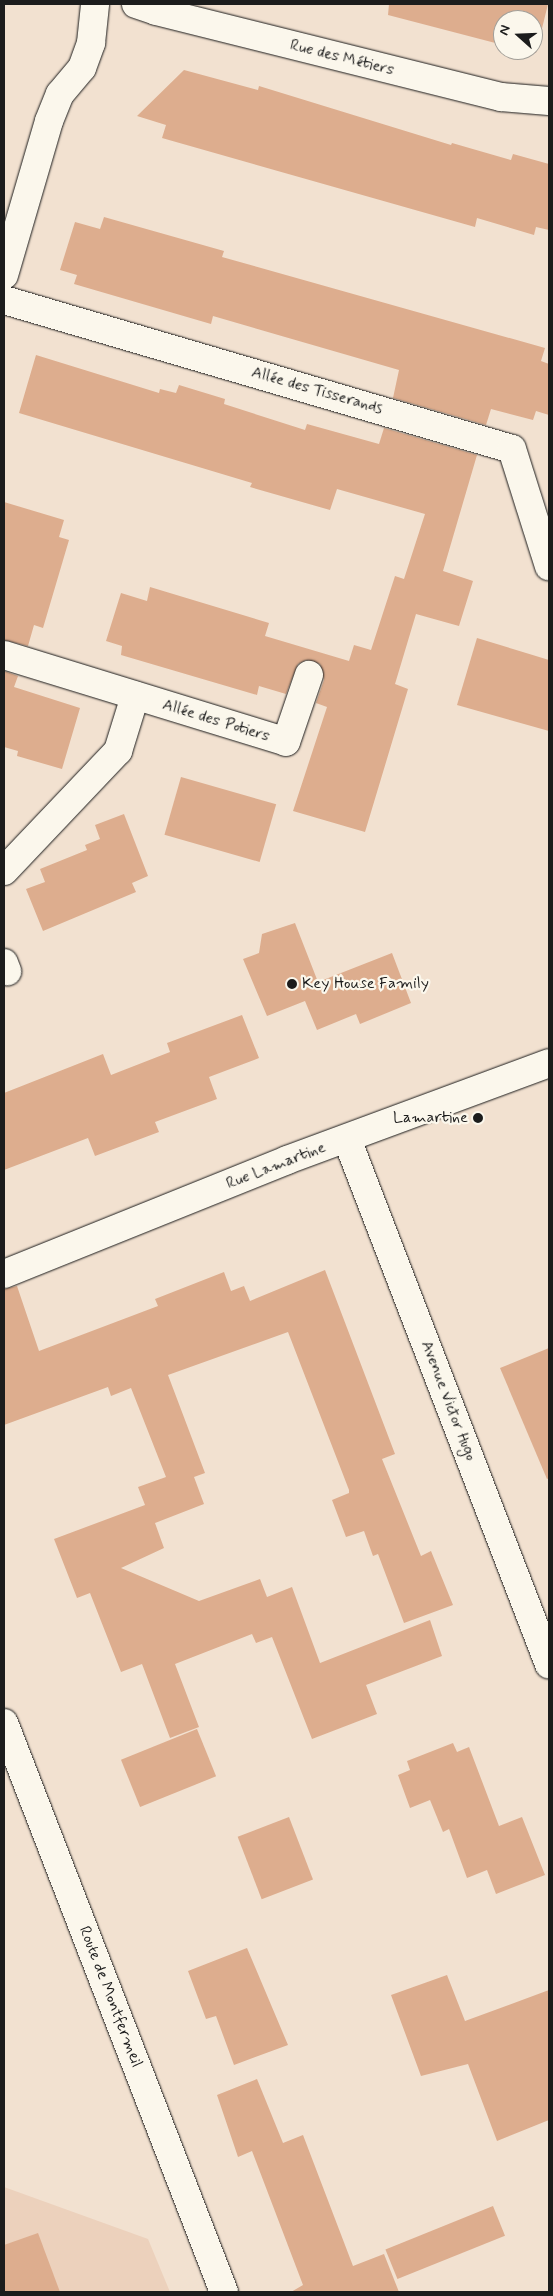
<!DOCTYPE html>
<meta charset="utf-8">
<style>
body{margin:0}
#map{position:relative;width:553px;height:2296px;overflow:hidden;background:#f2e1d0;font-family:Mynerve,sans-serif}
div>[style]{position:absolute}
.built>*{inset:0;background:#ecd1bc}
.building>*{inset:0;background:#ddad8e;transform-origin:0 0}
.roads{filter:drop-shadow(0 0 1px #1c1c1c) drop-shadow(0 0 1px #1c1c1c)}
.minor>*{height:28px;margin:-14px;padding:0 14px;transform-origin:14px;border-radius:14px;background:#fbf7ec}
.dots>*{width:14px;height:14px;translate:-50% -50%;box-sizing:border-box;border:2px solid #fbf7ec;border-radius:50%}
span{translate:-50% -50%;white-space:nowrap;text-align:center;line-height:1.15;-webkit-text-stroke:4.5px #fbf7ec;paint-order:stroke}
.street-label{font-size:16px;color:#1c1c1c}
.poi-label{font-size:16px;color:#1c1c1c}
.left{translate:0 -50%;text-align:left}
.right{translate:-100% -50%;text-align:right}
.frame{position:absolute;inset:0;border:5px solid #1c1c1c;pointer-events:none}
.north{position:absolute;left:493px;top:10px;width:50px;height:50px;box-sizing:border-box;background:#fbf7ec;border:1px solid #a29f99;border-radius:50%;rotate:290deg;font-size:14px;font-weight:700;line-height:20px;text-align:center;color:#1c1c1c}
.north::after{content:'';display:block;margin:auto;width:18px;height:22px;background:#1c1c1c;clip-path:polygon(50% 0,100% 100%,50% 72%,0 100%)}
</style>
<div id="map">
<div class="built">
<div style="clip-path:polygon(4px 2187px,148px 2239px,170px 2292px,4px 2292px)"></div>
</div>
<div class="building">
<div style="clip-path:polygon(389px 4px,548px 4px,536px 53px,523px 50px,533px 50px,533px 20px,503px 20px,503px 45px,388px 15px)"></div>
<div style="clip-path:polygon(184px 70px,258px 90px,259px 86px,451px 145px,452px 143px,511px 160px,513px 154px,549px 164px,549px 230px,536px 227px,534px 235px,477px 218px,475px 227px,162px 138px,166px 125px,137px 116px)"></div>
<div style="clip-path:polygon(104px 217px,224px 251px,222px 257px,545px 348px,541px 361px,549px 364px,549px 415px,536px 411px,533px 420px,491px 409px,486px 425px,393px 398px,399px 370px,213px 316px,211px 324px,74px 284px,77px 275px,60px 270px,75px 222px,100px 229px)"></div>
<div style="clip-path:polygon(36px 355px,159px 393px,160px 389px,176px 393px,179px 385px,225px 399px,224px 404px,305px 430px,307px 424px,379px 444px,384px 428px,477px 455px,443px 571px,473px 581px,459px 626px,416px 614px,395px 684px,408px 689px,365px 832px,293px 811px,327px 707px,316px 703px,324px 680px,320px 664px,306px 660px,298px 664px,286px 694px,259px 686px,257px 695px,121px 655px,122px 646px,106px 641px,121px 593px,147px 601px,150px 587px,269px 623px,265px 636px,349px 661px,354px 645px,371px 650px,395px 576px,404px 579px,425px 514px,337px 489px,330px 510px,250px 487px,252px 483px,19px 413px)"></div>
<div style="clip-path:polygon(4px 502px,64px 520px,59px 537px,69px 540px,43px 628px,34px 625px,28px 646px,4px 640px)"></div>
<div style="clip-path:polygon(477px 638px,549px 660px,549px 731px,457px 705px)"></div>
<div style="clip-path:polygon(4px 671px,18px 676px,14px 687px,80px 708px,62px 769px,17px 756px,18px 751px,4px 747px)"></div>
<div style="left:181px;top:777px;width:99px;height:60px;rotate:16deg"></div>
<div style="clip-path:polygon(124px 814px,148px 876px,132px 883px,136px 892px,43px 931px,26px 889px,45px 882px,40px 869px,87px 850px,85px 845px,100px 839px,95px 825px)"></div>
<div style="clip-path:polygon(295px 923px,318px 982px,392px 953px,411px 1003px,360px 1024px,356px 1014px,317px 1030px,305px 1001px,267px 1016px,243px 959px,259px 953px,262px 934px)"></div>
<div style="clip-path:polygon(242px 1015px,259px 1058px,209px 1077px,217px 1099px,155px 1122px,159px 1132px,95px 1156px,88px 1138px,4px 1170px,4px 1093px,103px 1054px,111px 1075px,170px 1052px,167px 1043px)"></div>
<div style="clip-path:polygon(325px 1270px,395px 1454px,382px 1459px,421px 1556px,431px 1551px,453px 1605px,404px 1623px,378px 1554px,373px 1556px,364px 1531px,346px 1537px,332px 1500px,349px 1493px,349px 1490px,288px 1332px,168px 1375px,205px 1473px,194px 1477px,204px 1504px,155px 1523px,164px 1548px,121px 1568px,199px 1601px,260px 1579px,267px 1597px,292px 1587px,320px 1663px,430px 1620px,442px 1656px,366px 1685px,377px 1714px,312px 1739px,272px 1637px,256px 1643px,252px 1634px,175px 1664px,199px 1727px,170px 1738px,142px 1664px,121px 1672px,90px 1593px,77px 1598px,54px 1539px,145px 1505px,138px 1487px,166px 1477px,131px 1388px,111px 1396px,108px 1387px,4px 1425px,4px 1289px,17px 1286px,39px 1351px,158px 1306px,155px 1299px,224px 1272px,231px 1291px,244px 1286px,250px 1301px)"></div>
<div style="clip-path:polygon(549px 1348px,549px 1478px,547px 1479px,500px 1368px)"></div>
<div style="left:197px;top:1729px;width:51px;height:82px;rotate:68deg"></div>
<div style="clip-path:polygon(453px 1743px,457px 1752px,469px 1747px,499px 1826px,522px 1817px,545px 1875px,496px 1894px,487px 1870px,467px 1878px,449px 1829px,443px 1832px,430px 1800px,410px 1808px,398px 1775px,410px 1770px,407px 1761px)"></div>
<div style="left:289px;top:1817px;width:67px;height:55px;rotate:69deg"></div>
<div style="clip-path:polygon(247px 1948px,288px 2045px,234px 2065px,216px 2016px,206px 2019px,188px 1971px)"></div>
<div style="clip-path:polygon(447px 1975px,465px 2021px,549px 1990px,549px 2120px,497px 2141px,468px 2064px,421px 2076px,391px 1995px)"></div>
<div style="clip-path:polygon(257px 2079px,283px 2143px,303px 2135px,353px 2266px,384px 2254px,399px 2292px,291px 2292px,303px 2285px,252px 2151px,238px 2157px,217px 2095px)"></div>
<div style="left:493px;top:2206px;width:32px;height:116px;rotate:68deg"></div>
<div style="clip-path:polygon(38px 2233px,60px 2292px,4px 2292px,4px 2245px)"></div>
</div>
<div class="roads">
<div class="minor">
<div style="left:136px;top:4px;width:21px;rotate:19deg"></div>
<div style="left:156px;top:11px;width:356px;rotate:14deg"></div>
<div style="left:501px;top:97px;width:48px;rotate:4.8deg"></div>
<div style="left:4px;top:275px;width:160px;rotate:-73.7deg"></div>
<div style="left:49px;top:121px;width:29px;rotate:-68deg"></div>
<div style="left:60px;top:94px;width:34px;rotate:-50deg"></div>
<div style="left:82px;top:68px;width:27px;rotate:-70deg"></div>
<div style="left:91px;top:43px;width:39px;rotate:-84deg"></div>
<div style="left:4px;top:300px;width:529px;rotate:16.35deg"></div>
<div style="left:512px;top:449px;width:123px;rotate:72.5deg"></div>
<div style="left:4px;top:655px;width:295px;rotate:17.1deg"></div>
<div style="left:286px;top:742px;width:71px;rotate:-71.1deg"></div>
<div style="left:4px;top:871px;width:166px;rotate:-46.5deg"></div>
<div style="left:118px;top:751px;width:58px;rotate:-72.8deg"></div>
<div style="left:4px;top:963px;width:9px;rotate:69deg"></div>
<div style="left:347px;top:1139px;width:563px;rotate:68.96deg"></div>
<div style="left:4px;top:1274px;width:305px;rotate:-21.9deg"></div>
<div style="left:287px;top:1160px;width:279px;rotate:-20.3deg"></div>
<div style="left:4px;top:1723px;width:610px;rotate:68.86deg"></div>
</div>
</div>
<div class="dots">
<div style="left:292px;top:984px;background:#1c1c1c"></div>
<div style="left:478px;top:1118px;background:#1c1c1c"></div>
</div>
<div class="street-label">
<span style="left:342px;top:58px;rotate:14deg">Rue des Métiers</span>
<span style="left:317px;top:391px;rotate:16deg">Allée des Tisserands</span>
<span style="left:216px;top:721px;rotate:17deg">Allée des Potiers</span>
<span style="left:276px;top:1166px;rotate:-21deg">Rue Lamartine</span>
<span style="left:448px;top:1401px;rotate:69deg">Avenue Victor Hugo</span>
<span style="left:110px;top:1997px;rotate:69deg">Route de Montfermeil</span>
</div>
<div class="poi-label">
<span class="left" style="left:302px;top:984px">Key House Family</span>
<span class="right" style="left:468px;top:1118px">Lamartine</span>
</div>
<div class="frame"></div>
<div class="north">N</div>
</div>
